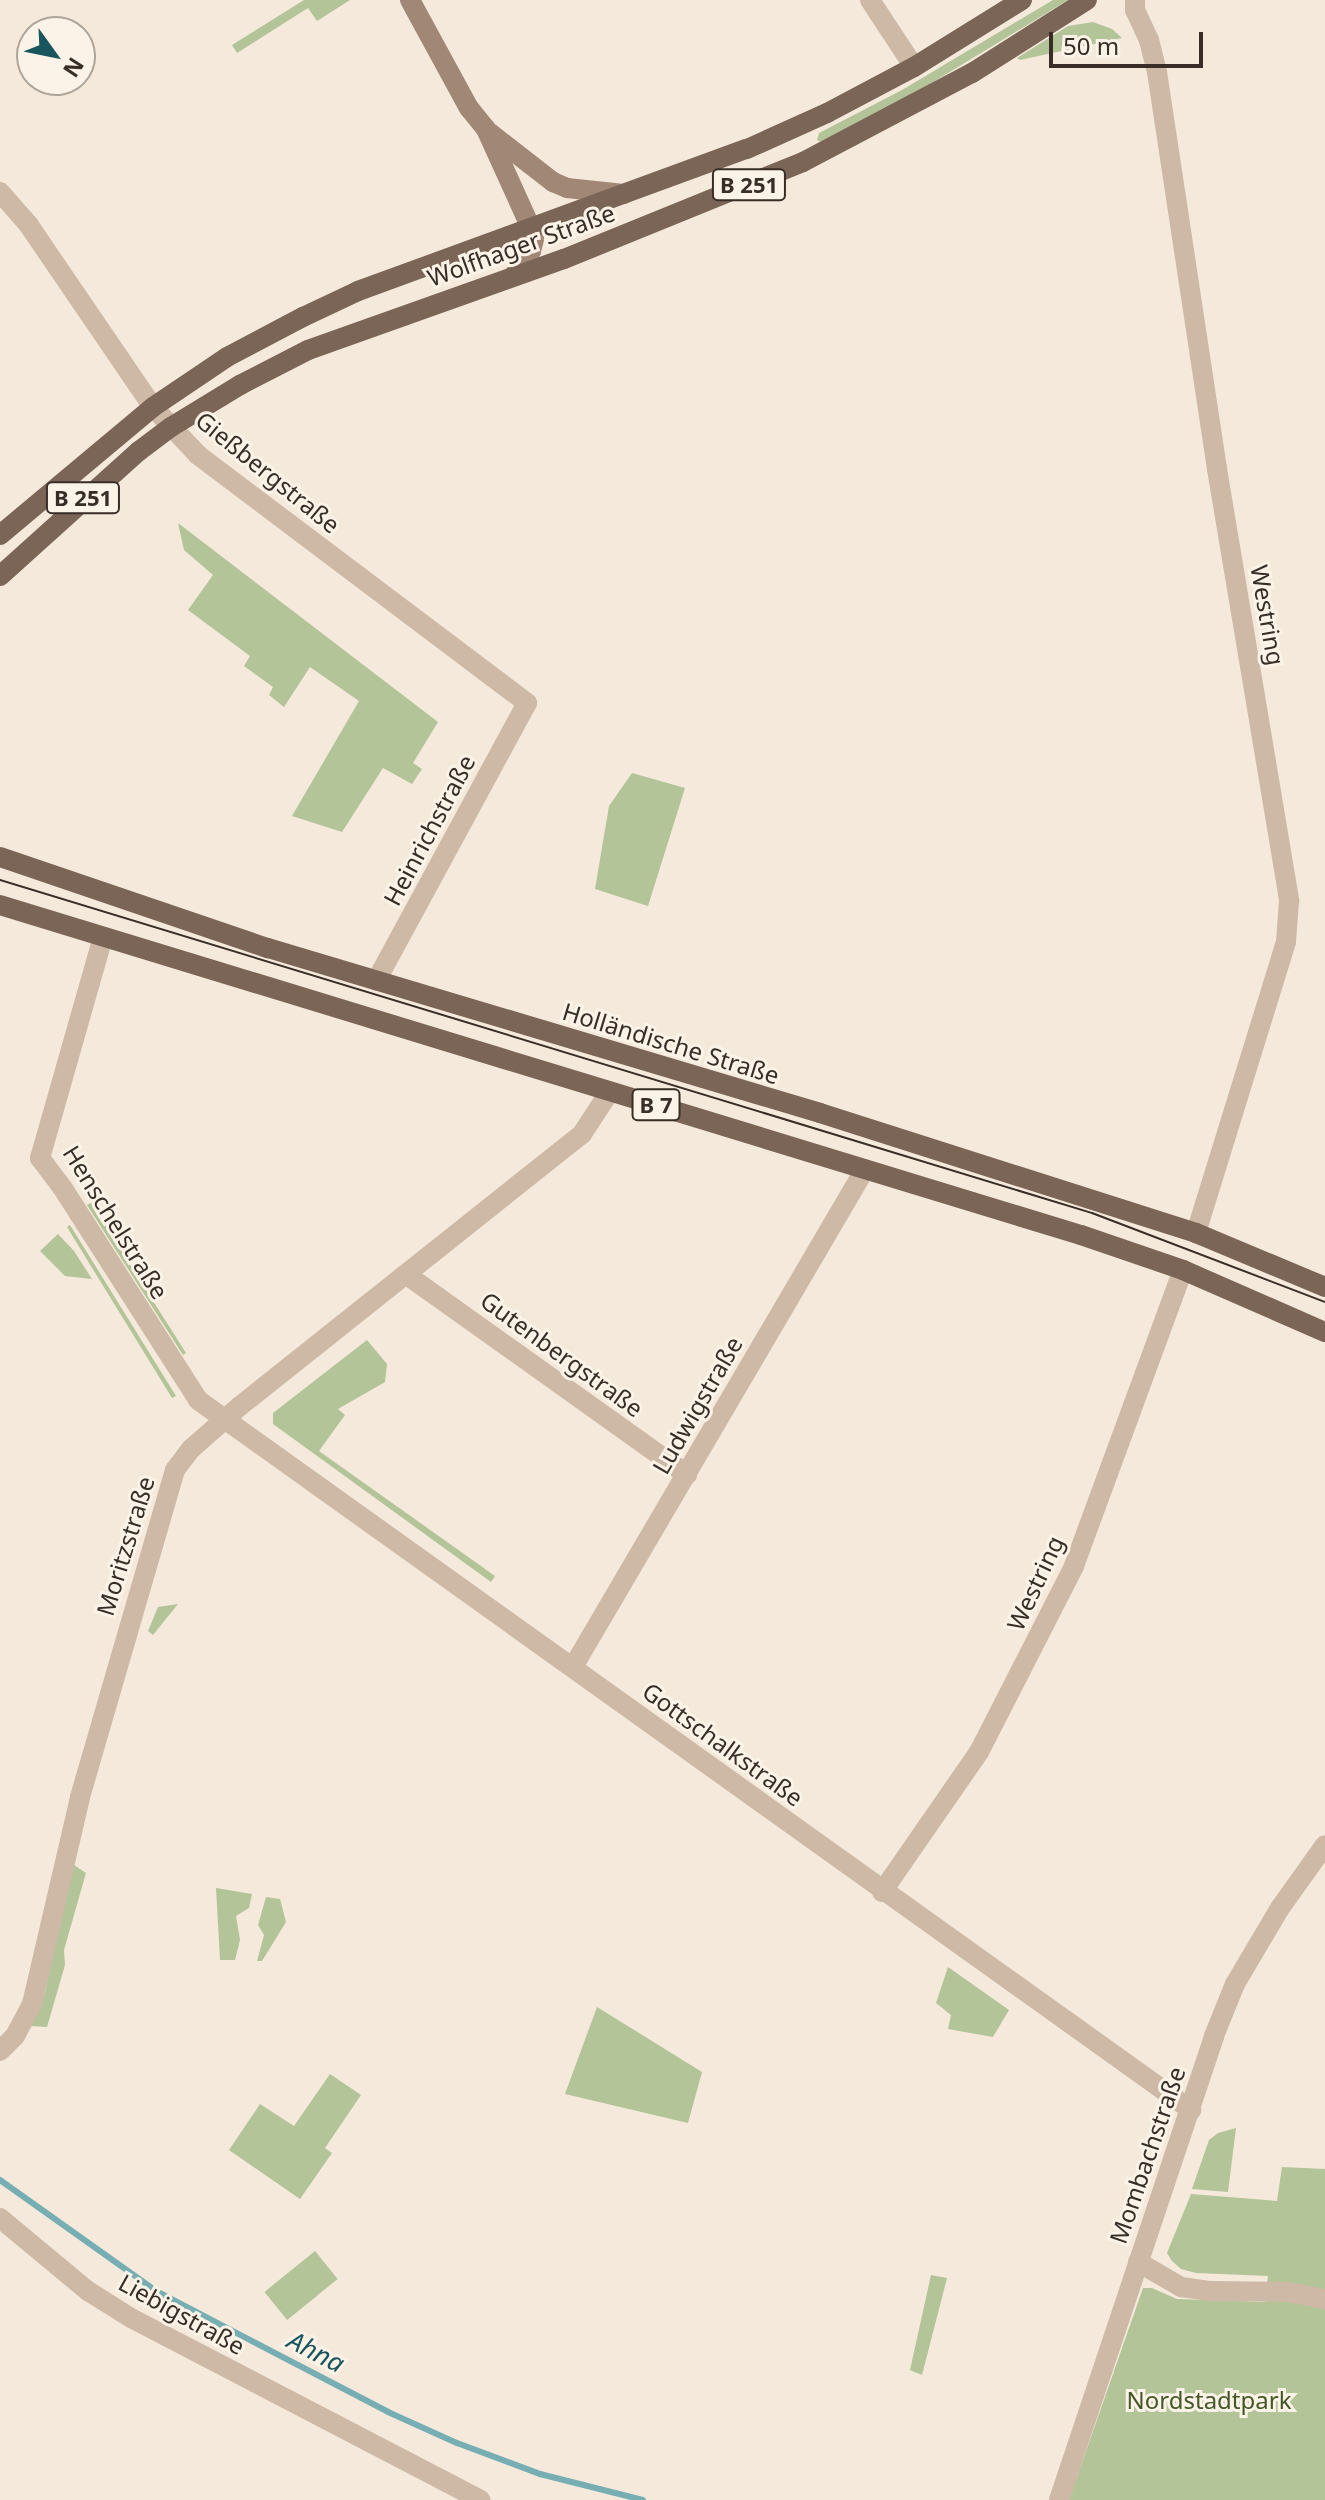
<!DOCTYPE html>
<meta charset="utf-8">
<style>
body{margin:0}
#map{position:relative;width:1325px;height:2500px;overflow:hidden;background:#f4e9da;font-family:"Noto Sans",sans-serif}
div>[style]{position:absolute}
.green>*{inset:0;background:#b3c499;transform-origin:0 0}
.stream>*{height:6px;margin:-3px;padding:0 3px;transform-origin:3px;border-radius:3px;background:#77aeb3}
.minor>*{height:20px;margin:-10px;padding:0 10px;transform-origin:10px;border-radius:10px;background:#cdb9a5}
.secondary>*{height:20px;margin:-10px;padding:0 10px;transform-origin:10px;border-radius:10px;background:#a18876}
.primary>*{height:20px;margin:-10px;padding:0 10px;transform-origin:10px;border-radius:10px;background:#7b6557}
.tram>*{height:2px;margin:-1px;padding:0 1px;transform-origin:1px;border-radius:1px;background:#382d27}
span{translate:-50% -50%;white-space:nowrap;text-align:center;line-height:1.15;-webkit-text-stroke:6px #fbf3e7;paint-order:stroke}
.shield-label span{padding:2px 6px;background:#fbf3e7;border:2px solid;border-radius:6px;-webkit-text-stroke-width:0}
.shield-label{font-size:22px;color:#382d27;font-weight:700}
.street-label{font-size:24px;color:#382d27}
.park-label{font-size:24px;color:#455829}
.water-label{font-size:26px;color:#19555d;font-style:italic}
.north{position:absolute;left:16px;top:16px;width:80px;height:80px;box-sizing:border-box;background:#fbf3e7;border:2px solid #ada49a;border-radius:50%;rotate:123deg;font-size:22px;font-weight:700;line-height:32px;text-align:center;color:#382d27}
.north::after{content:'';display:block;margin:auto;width:28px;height:36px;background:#19555d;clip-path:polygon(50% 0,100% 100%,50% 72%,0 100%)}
.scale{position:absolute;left:1049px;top:32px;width:154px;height:36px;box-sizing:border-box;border:4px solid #382d27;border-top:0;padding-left:10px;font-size:24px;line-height:28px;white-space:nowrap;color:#382d27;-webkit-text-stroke:6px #fbf3e7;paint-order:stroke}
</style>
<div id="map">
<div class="green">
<div style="clip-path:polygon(304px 0,350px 0,317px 21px,308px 8px,237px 53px,232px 45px)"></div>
<div style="clip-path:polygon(1053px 0,1068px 0,907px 98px,821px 142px,817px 140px,819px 133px,902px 90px)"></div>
<div style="clip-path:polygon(1093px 22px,1112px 29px,1122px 38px,1020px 60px,1017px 58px,1068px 26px)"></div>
<div style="clip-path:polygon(178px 523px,438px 722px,413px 763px,422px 769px,412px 784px,383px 768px,342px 832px,292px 816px,359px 701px,310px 667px,284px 707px,269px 695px,273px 687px,244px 666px,250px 656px,188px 610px,213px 575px,184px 550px)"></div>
<div style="clip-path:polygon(632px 773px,685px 788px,648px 906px,595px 889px,609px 806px)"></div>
<div style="clip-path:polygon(91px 1203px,186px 1353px,183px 1355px,87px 1205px)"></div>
<div style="clip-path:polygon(70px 1225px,176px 1396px,172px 1398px,67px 1227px)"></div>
<div style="clip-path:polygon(58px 1234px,74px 1251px,92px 1279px,65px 1276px,40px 1251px)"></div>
<div style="clip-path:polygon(367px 1340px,387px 1364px,385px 1382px,338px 1409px,345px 1415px,319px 1451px,495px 1576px,491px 1582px,273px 1424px,273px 1413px)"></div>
<div style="clip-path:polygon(178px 1604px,153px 1635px,148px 1631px,158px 1607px)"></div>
<div style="clip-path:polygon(71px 1863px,86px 1873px,64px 1950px,65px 1965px,47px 2027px,31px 2026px,45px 1993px)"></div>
<div style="clip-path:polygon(216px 1888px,252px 1894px,249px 1908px,236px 1916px,240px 1940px,235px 1960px,220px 1960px)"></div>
<div style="clip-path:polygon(266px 1897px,280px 1899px,286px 1922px,262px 1961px,257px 1961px,264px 1935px,258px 1925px)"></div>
<div style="clip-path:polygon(948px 1967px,1009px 2010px,993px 2037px,948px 2029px,951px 2015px,936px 2003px)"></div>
<div style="clip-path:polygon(597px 2007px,702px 2072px,688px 2123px,565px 2094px)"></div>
<div style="clip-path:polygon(330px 2074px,361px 2095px,325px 2148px,332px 2153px,300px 2199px,229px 2150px,260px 2104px,294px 2126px)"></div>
<div style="clip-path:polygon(1236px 2128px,1228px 2192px,1192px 2189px,1209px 2140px,1218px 2133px)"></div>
<div style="clip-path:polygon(1282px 2167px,1325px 2169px,1325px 2500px,1069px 2500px,1143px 2288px,1152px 2288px,1177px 2299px,1265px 2302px,1268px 2276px,1196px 2273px,1181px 2269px,1172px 2261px,1167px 2253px,1191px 2194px,1277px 2201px)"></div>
<div style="left:315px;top:2251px;width:36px;height:65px;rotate:51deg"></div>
<div style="clip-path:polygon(931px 2275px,947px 2278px,922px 2375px,910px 2370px)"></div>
</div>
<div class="stream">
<div style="left:0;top:2180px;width:191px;rotate:35.4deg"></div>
<div style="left:156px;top:2291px;width:262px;rotate:27.5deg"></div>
<div style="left:388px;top:2412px;width:76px;rotate:24.2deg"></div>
<div style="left:457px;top:2443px;width:89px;rotate:20.5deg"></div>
<div style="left:540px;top:2474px;width:106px;rotate:14.2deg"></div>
</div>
<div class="minor">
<div style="left:870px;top:0;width:80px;rotate:56.7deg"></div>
<div style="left:1135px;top:0;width:10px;rotate:90deg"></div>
<div style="left:1135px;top:10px;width:33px;rotate:65deg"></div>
<div style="left:1149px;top:40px;width:33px;rotate:76deg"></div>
<div style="left:1157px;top:72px;width:402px;rotate:81.4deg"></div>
<div style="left:1217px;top:469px;width:438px;rotate:80.5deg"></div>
<div style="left:1289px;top:901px;width:41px;rotate:94.2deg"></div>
<div style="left:1286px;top:942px;width:305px;rotate:107.2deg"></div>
<div style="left:0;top:192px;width:43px;rotate:48.8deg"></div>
<div style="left:28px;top:224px;width:222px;rotate:55.7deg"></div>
<div style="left:153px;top:407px;width:66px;rotate:46.8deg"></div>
<div style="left:198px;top:455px;width:412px;rotate:37deg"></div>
<div style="left:527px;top:703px;width:316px;rotate:118.5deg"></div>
<div style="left:103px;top:937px;width:230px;rotate:105.9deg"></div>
<div style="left:40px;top:1158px;width:36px;rotate:53deg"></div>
<div style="left:62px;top:1187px;width:253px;rotate:57.4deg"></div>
<div style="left:198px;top:1400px;width:1221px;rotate:35.56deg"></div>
<div style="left:407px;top:1275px;width:344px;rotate:35.5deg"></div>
<div style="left:573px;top:1667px;width:577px;rotate:-59.61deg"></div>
<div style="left:882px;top:1892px;width:170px;rotate:-55.3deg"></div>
<div style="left:979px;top:1752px;width:209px;rotate:-62.9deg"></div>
<div style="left:1074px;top:1566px;width:315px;rotate:-69.8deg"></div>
<div style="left:0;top:2051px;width:21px;rotate:-45deg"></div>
<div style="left:15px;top:2036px;width:36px;rotate:-62deg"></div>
<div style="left:32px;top:2004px;width:212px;rotate:-76.9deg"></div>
<div style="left:80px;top:1797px;width:341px;rotate:-73.8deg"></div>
<div style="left:175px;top:1470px;width:26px;rotate:-53deg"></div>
<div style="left:191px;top:1449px;width:65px;rotate:-41.3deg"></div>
<div style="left:240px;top:1406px;width:437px;rotate:-38.5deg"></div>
<div style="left:582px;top:1134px;width:51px;rotate:-56.9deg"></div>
<div style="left:0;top:2218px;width:114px;rotate:39.7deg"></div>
<div style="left:88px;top:2291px;width:51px;rotate:32.1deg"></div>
<div style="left:131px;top:2318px;width:394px;rotate:27.5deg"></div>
<div style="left:1138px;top:2262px;width:50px;rotate:30.2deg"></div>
<div style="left:1181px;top:2287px;width:30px;rotate:8deg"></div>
<div style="left:1211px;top:2291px;width:77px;rotate:0.7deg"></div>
<div style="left:1288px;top:2292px;width:38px;rotate:11deg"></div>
<div style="left:1059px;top:2500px;width:489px;rotate:-71.5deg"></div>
<div style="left:1214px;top:2036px;width:56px;rotate:-68deg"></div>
<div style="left:1235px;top:1984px;width:88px;rotate:-59.4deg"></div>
<div style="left:1280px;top:1908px;width:77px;rotate:-54.5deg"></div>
</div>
<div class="secondary">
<div style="left:410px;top:0;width:123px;rotate:61.4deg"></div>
<div style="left:469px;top:108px;width:27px;rotate:51deg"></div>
<div style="left:486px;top:129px;width:109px;rotate:65.6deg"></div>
<div style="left:531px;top:228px;width:11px;rotate:75deg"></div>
<div style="left:534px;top:239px;width:12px;rotate:104deg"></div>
<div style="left:531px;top:251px;width:28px;rotate:125deg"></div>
<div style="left:490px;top:133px;width:80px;rotate:37.9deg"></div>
<div style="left:553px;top:182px;width:15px;rotate:23deg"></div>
<div style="left:567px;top:188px;width:57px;rotate:6deg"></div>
</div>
<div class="primary">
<div style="left:0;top:535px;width:199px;rotate:-39.9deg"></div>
<div style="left:153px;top:407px;width:89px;rotate:-34deg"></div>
<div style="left:227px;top:357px;width:86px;rotate:-27.8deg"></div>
<div style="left:303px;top:317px;width:61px;rotate:-25.3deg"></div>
<div style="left:358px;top:291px;width:414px;rotate:-20.1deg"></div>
<div style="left:747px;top:149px;width:88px;rotate:-24.2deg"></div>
<div style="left:827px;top:113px;width:98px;rotate:-27.9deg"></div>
<div style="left:914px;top:67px;width:127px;rotate:-31.8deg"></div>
<div style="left:0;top:576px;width:187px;rotate:-42deg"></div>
<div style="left:139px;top:451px;width:40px;rotate:-37deg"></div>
<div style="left:171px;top:427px;width:81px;rotate:-31.3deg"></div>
<div style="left:240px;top:385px;width:76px;rotate:-27.2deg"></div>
<div style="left:308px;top:350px;width:272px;rotate:-19.6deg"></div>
<div style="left:564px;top:259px;width:258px;rotate:-22.1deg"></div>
<div style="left:803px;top:162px;width:191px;rotate:-27.8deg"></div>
<div style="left:972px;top:73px;width:136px;rotate:-32.4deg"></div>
<div style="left:0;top:857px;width:283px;rotate:18.8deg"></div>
<div style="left:268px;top:948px;width:576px;rotate:16.64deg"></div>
<div style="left:820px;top:1113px;width:395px;rotate:17.7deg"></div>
<div style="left:1196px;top:1233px;width:140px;rotate:22.7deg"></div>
<div style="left:0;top:905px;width:1130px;rotate:16.98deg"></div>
<div style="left:1081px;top:1235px;width:108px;rotate:18.9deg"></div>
<div style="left:1183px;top:1270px;width:155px;rotate:23.6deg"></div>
</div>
<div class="tram">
<div style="left:0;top:880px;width:1142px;rotate:16.96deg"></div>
<div style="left:1092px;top:1213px;width:249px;rotate:20.9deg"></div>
</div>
<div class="shield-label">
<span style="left:749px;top:185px">B 251</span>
<span style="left:83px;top:498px">B 251</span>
<span style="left:656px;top:1105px">B 7</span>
</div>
<div class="street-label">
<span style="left:521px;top:245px;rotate:-20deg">Wolfhager Straße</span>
<span style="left:268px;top:472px;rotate:39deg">Gießbergstraße</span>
<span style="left:1268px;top:615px;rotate:80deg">Westring</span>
<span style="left:429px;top:830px;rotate:-62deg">Heinrichstraße</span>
<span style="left:671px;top:1043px;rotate:17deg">Holländische Straße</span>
<span style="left:116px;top:1222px;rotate:58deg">Henschelstraße</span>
<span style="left:562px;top:1354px;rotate:36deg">Gutenbergstraße</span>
<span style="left:697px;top:1405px;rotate:-60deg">Ludwigstraße</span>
<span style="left:125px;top:1546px;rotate:-73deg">Moritzstraße</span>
<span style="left:1035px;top:1583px;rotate:-65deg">Westring</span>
<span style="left:723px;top:1744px;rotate:36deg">Gottschalkstraße</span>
<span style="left:1147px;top:2155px;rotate:-71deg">Mombachstraße</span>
<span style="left:182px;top:2314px;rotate:29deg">Liebigstraße</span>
</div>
<div class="park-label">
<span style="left:1209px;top:2400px">Nordstadtpark</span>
</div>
<div class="water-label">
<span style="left:316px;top:2352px;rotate:27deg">Ahna</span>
</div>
<div class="north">N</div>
<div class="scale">50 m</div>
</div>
